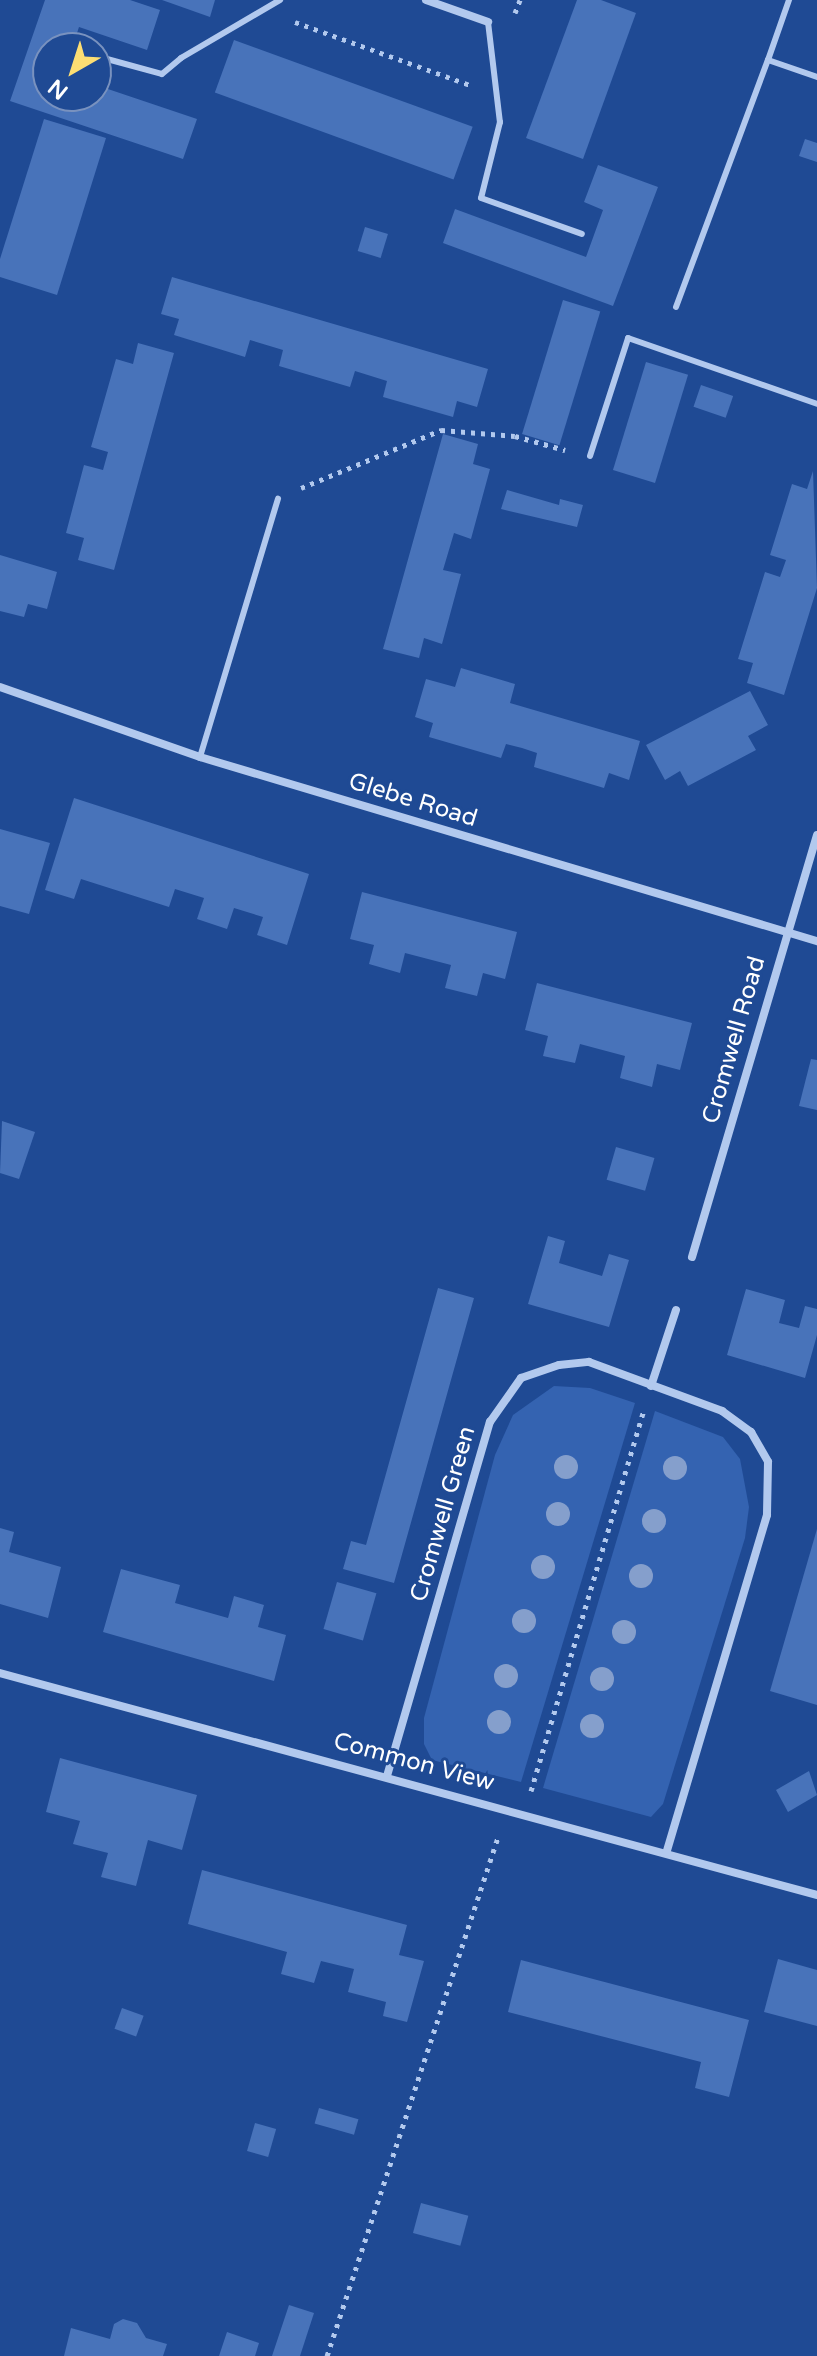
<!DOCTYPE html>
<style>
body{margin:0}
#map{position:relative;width:817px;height:2356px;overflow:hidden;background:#1f4a94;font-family:"Varela Round",sans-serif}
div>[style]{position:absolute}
.green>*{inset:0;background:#3463b1}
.building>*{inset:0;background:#4873ba;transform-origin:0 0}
.path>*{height:5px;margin-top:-2.5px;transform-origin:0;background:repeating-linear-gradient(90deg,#b2c9ee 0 4px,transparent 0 10px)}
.service>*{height:6px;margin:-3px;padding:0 3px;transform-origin:3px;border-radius:3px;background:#b2c9ee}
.minor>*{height:8px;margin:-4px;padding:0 4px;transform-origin:4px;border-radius:4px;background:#b2c9ee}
.trees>*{width:24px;height:24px;margin:-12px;border-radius:50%;background:#859fcc}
span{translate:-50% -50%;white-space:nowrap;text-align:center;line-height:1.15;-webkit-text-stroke:6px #1f4a94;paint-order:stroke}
.street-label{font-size:24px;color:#fff}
.north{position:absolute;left:32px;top:32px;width:80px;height:80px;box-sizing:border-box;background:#1f4a94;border:2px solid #7992bf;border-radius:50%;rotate:219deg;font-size:22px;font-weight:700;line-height:32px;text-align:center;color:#fff}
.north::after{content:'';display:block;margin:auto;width:28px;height:36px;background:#fcde73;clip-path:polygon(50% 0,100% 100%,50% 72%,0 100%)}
</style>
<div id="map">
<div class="green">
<div style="clip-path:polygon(554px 1386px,590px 1388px,635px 1403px,521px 1782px,432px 1760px,424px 1744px,424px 1718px,495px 1455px,513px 1415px)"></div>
<div style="clip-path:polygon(655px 1411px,723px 1437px,740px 1459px,749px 1507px,745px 1538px,663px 1804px,651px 1817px,543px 1788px)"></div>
</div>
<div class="building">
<div style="clip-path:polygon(45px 0,130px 0,160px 10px,147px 50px,79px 27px,72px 48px,48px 48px,48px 96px,96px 96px,96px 85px,197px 119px,183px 159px,10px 101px)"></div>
<div style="clip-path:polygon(162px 0,215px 0,210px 17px)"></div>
<div style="clip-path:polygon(577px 0,601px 0,636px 13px,583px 159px,526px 138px)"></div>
<div style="left:234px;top:40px;width:254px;height:56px;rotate:20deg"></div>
<div style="clip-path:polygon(44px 119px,106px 138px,57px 295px,0 277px,0 259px)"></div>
<div style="clip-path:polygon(805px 139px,817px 143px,817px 162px,799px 156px)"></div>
<div style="clip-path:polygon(598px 165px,658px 187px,613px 306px,443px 243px,455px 209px,586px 257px,603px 210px,584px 202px)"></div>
<div style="left:365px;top:227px;width:24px;height:25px;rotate:17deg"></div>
<div style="clip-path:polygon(172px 277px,488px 369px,477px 407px,457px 401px,453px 417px,383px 397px,387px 381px,355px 371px,350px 387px,279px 366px,283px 350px,250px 340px,245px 357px,174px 335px,179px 319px,161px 314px)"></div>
<div style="left:563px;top:300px;width:39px;height:140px;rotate:17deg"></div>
<div style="clip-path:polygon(138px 343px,174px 353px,114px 570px,78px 560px,84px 538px,66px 533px,84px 465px,103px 470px,108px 452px,91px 447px,116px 359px,133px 364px)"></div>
<div style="left:646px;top:362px;width:44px;height:113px;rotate:17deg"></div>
<div style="left:701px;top:385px;width:34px;height:23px;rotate:19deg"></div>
<div style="clip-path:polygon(443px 434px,478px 444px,473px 464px,490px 469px,471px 539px,454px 533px,443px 570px,461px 574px,442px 644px,424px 638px,419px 658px,383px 649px)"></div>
<div style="clip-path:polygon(813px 471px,817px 588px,784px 695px,747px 683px,753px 663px,738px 659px,765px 572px,780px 577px,786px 560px,770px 555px,792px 484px,807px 489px)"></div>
<div style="clip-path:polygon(507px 490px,559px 505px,560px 499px,583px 505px,577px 527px,501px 509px)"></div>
<div style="clip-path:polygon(0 555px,57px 572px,47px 609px,28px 604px,24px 617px,0 611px)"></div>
<div style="clip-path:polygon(461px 668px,515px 684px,510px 703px,640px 741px,629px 780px,609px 773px,604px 788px,534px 767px,537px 753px,522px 748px,506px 744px,501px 758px,429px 737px,433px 723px,415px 717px,426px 679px,455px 687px)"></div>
<div style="clip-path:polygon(750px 691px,768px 725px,748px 736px,756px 750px,688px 786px,680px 771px,665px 780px,646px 745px)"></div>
<div style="clip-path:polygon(74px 798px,309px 874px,287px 945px,257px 935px,263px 917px,234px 908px,227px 929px,197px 919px,204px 898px,175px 889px,169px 907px,81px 879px,74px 899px,45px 890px)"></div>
<div style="clip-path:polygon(0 829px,50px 843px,29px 914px,0 906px)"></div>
<div style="clip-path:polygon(362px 892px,517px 932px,505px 979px,483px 973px,477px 996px,445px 988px,451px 965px,405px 953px,400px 973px,369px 964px,374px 945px,350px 939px)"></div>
<div style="clip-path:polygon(537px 983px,692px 1023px,680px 1070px,657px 1064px,652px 1087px,620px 1078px,625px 1056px,580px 1044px,575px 1063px,543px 1056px,548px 1036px,525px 1030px)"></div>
<div style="clip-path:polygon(811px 1059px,817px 1060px,817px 1110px,799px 1106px)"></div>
<div style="clip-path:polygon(2px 1121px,35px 1132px,19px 1179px,0 1173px)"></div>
<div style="left:616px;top:1147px;width:40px;height:34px;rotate:16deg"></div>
<div style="clip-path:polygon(548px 1236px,565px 1241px,559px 1263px,582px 1270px,602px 1276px,609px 1254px,629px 1260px,609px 1327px,528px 1304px)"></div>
<div style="clip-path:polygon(438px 1288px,474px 1298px,394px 1583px,343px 1569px,351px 1541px,366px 1545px)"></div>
<div style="clip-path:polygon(746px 1289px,785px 1300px,779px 1323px,799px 1328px,805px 1306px,817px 1309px,817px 1335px,805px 1378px,727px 1355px)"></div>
<div style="clip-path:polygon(0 1528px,14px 1532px,9px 1552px,61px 1567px,48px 1618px,0 1604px)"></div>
<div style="clip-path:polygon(817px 1529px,817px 1705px,770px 1691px)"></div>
<div style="clip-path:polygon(121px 1569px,180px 1585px,175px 1603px,228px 1618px,234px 1596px,264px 1605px,258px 1627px,286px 1635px,274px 1681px,103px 1632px)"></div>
<div style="left:337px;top:1582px;width:41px;height:49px;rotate:16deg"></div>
<div style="clip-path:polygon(60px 1758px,197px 1795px,182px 1850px,148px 1840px,136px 1886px,101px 1877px,108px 1853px,73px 1844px,80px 1821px,46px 1812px)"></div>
<div style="clip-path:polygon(809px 1771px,817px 1795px,788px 1812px,776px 1790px)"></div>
<div style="clip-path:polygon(202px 1870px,407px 1925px,399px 1955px,424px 1961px,407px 2022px,383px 2016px,386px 2002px,348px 1992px,354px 1969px,321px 1961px,314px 1983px,281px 1974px,287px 1952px,188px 1924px)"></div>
<div style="clip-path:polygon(778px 1959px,817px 1970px,817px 2026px,764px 2012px)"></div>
<div style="clip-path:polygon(521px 1960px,749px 2020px,729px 2097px,695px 2088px,701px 2062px,508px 2012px)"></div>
<div style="left:122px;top:2008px;width:23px;height:22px;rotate:20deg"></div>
<div style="left:319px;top:2108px;width:41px;height:16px;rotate:16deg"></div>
<div style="left:255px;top:2123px;width:22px;height:29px;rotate:16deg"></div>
<div style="left:421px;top:2203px;width:49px;height:31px;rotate:15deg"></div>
<div style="clip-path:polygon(289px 2305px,314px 2313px,300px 2356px,272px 2356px)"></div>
<div style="clip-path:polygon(123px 2319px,137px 2323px,146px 2338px,167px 2344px,163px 2356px,64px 2356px,71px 2328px,110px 2339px,114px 2324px)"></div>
<div style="clip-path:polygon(227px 2332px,259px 2343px,255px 2356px,219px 2356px)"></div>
</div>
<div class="path">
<div style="left:515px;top:13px;width:14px;rotate:-69deg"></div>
<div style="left:295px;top:22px;width:186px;rotate:19.8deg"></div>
<div style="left:301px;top:488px;width:152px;rotate:-22.5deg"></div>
<div style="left:441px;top:430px;width:74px;rotate:4.6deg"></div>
<div style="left:515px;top:436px;width:52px;rotate:15.6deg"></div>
<div style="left:531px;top:1791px;width:397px;rotate:-73.5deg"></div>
<div style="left:327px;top:2356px;width:546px;rotate:-71.76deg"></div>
</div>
<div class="service">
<div style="left:488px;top:22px;width:101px;rotate:83.2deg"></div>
<div style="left:500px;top:122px;width:78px;rotate:104deg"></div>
<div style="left:481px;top:198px;width:107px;rotate:19.6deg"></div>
<div style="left:96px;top:56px;width:68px;rotate:15.3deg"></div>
<div style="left:162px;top:74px;width:25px;rotate:-40deg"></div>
<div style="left:181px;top:58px;width:115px;rotate:-30.4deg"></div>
<div style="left:768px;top:60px;width:64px;rotate:-70.7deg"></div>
<div style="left:676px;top:307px;width:264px;rotate:-69.6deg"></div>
<div style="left:768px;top:60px;width:52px;rotate:19.1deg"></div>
<div style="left:590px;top:456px;width:124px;rotate:-72.1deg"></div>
<div style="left:628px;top:338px;width:200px;rotate:19.2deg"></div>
<div style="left:200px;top:757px;width:270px;rotate:-73.2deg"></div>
</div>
<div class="minor">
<div style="left:426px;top:0;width:66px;rotate:19.5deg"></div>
<div style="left:0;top:687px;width:212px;rotate:19.3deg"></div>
<div style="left:200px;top:757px;width:644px;rotate:16.61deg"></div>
<div style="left:692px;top:1257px;width:440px;rotate:-73.5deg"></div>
<div style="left:651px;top:1386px;width:80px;rotate:-71.8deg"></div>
<div style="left:0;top:1673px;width:847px;rotate:15.2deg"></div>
<div style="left:387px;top:1776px;width:369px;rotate:-73.8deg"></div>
<div style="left:490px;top:1422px;width:54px;rotate:-54.8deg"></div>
<div style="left:521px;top:1378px;width:40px;rotate:-18.9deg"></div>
<div style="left:559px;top:1365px;width:30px;rotate:-6deg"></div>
<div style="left:589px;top:1362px;width:142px;rotate:20.2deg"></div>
<div style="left:722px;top:1411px;width:36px;rotate:36deg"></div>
<div style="left:751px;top:1432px;width:34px;rotate:60deg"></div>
<div style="left:768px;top:1462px;width:53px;rotate:91.1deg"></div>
<div style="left:767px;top:1515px;width:353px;rotate:106.6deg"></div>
</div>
<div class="trees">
<div style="left:566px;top:1467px"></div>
<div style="left:675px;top:1468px"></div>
<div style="left:558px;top:1514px"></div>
<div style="left:654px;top:1521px"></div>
<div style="left:543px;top:1567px"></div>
<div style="left:641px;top:1576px"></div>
<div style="left:524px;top:1621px"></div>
<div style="left:624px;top:1632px"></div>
<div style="left:506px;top:1676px"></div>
<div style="left:602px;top:1679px"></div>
<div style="left:499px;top:1722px"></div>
<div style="left:592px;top:1726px"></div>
</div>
<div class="street-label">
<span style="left:413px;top:800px;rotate:17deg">Glebe Road</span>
<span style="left:734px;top:1040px;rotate:-74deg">Cromwell Road</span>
<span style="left:443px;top:1514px;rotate:-74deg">Cromwell Green</span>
<span style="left:414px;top:1762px;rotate:15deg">Common View</span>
</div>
<div class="north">N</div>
</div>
